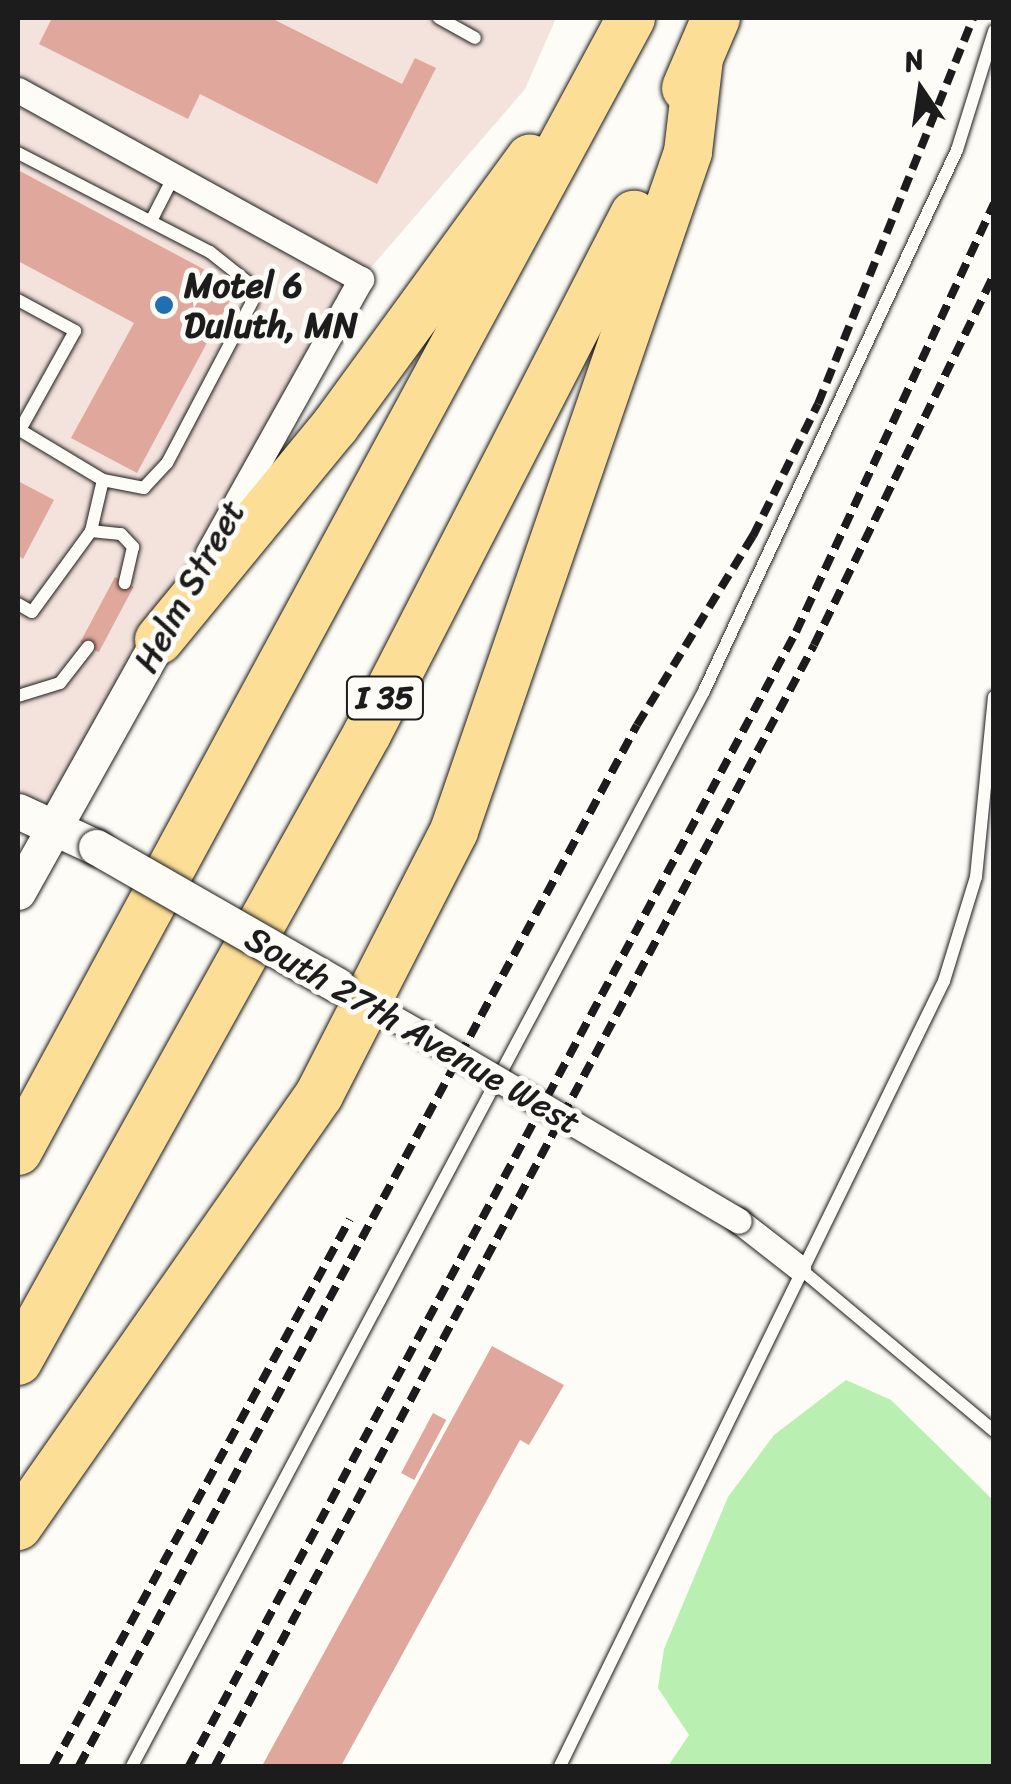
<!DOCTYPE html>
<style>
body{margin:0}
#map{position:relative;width:1011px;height:1784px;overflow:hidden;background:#fdfcf7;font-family:Sriracha,sans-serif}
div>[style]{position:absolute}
.built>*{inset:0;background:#f4e2dc}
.green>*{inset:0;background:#b9efb1}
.building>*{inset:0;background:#e0a79c;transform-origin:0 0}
.roads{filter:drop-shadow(0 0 2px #1c1c1c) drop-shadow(0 0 2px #1c1c1c)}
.lane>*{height:12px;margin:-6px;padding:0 6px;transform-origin:6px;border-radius:6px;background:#fdfcf7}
.street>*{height:25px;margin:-12.5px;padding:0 12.5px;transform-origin:12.5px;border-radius:12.5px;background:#fdfcf7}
.secondary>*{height:35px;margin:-17.5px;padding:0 17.5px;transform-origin:17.5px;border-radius:17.5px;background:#fdfcf7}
.highway>*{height:48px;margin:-24px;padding:0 24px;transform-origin:24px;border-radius:24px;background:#fdde96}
.rail>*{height:8px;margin-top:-4px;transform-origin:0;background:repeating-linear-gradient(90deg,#1c1c1c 0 15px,transparent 0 23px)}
.bridges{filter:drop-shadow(0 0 2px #1c1c1c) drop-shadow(0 0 2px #1c1c1c)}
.street-bridge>*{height:25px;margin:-12.5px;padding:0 12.5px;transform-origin:12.5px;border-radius:12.5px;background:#fdfcf7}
.secondary-bridge>*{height:35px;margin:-17.5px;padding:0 17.5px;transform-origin:17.5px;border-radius:17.5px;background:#fdfcf7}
.dots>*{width:28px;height:28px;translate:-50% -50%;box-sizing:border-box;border:5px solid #fdfcf7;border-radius:50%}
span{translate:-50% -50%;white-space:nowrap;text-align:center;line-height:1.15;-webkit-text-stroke:10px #fdfcf7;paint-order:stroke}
.shield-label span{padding:2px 8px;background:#fdfcf7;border:2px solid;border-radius:8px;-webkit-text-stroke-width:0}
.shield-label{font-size:32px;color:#1c1c1c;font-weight:700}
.poi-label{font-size:35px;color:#1c1c1c;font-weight:700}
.left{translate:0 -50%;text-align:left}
.street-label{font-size:35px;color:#1c1c1c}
.frame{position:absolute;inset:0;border:20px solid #1c1c1c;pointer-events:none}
.north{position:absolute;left:871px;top:40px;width:100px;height:100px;-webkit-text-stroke:8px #fdfcf7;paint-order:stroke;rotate:347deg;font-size:28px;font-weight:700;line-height:40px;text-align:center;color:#1c1c1c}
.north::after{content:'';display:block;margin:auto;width:35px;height:45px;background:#1c1c1c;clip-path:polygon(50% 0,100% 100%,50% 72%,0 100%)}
</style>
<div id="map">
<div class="built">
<div style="clip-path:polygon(18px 18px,556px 18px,525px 89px,361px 279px,52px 830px,18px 811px)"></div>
</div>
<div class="green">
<div style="clip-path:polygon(846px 1380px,891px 1400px,993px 1500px,993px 1766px,668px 1766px,689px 1735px,658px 1688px,664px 1649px,728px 1497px,774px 1435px)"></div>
</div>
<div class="building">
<div style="clip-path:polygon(52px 18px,271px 18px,402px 84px,415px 58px,436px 68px,377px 184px,200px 94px,188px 119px,39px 44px)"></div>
<div style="clip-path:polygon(18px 170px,237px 287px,137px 473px,71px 438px,134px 323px,18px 261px)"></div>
<div style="clip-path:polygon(18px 481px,54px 500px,23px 559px,18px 555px)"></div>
<div style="left:115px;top:577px;width:21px;height:74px;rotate:28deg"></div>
<div style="clip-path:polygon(492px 1346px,564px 1385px,529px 1445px,520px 1440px,341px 1766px,262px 1766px)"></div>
<div style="left:433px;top:1413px;width:15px;height:68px;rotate:28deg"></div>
</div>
<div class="roads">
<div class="lane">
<div style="left:439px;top:18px;width:41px;rotate:29.1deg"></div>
<div style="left:18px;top:153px;width:216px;rotate:27.3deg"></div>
<div style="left:210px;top:252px;width:50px;rotate:38.5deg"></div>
<div style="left:249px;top:283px;width:19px;rotate:81deg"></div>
<div style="left:252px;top:302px;width:182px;rotate:117.8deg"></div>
<div style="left:167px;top:463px;width:34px;rotate:133deg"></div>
<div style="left:144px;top:488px;width:42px;rotate:-169deg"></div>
<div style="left:103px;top:480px;width:99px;rotate:-149deg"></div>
<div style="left:151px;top:221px;width:51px;rotate:-62.9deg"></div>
<div style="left:18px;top:300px;width:65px;rotate:28.5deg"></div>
<div style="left:75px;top:331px;width:113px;rotate:119.1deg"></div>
<div style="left:91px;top:531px;width:52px;rotate:-76.8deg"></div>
<div style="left:18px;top:604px;width:16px;rotate:30deg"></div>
<div style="left:32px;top:612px;width:100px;rotate:-53.9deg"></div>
<div style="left:91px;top:531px;width:30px;rotate:6deg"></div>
<div style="left:121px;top:534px;width:18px;rotate:47deg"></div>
<div style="left:133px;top:547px;width:37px;rotate:103deg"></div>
<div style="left:18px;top:696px;width:44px;rotate:-17.2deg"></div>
<div style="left:60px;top:683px;width:46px;rotate:-52.1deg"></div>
<div style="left:798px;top:1267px;width:256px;rotate:39.9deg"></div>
<div style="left:132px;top:1766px;width:1218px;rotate:-61.98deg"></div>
<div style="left:704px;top:691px;width:597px;rotate:-64.94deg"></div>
<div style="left:957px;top:150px;width:125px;rotate:-72.7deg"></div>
<div style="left:560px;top:1766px;width:874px;rotate:-63.93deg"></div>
<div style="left:944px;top:981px;width:109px;rotate:-72.9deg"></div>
<div style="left:976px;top:877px;width:181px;rotate:-84.3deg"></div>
</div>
<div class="street">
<div style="left:18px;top:90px;width:392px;rotate:28.9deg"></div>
<div style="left:361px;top:279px;width:314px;rotate:119.2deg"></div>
<div style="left:371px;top:1005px;width:62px;rotate:29.9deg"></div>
<div style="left:739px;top:1221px;width:75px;rotate:37.9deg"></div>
</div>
<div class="secondary">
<div style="left:18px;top:811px;width:86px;rotate:24.8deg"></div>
<div style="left:18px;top:892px;width:289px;rotate:-60.8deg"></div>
</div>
<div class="highway">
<div style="left:686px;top:88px;width:76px;rotate:-66.8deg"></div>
<div style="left:159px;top:640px;width:277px;rotate:-50.6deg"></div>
<div style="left:335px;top:426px;width:331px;rotate:-53.9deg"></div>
<div style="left:18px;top:1151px;width:1288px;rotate:-61.58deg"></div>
<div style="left:18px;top:1361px;width:718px;rotate:-60.9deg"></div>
<div style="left:367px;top:734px;width:584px;rotate:-62.78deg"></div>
<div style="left:18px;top:1526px;width:526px;rotate:-55.07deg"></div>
<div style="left:319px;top:1095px;width:297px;rotate:-62.9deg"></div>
<div style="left:454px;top:831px;width:718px;rotate:-70.98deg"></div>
<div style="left:688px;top:152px;width:95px;rotate:-83.3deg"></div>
</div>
</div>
<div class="rail">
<div style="left:53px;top:1766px;width:622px;rotate:-61.5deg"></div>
<div style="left:79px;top:1766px;width:1181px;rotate:-61.81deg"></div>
<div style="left:637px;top:725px;width:222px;rotate:-58.5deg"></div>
<div style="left:753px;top:536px;width:147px;rotate:-63.8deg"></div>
<div style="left:818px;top:404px;width:416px;rotate:-68.1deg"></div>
<div style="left:189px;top:1766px;width:1286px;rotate:-61.84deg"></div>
<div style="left:796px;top:632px;width:472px;rotate:-65.2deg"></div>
<div style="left:215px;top:1766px;width:1271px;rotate:-61.88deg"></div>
<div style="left:814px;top:645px;width:412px;rotate:-64.1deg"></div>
</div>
<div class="bridges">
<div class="street-bridge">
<div style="left:425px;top:1036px;width:364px;rotate:30.5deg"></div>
</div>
<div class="secondary-bridge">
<div style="left:96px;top:847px;width:278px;rotate:29.8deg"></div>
</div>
</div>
<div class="dots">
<div style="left:164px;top:305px;background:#1f6fb2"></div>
</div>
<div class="shield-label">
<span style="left:385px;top:698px">I 35</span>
</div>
<div class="poi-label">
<span class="left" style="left:184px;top:305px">Motel 6<br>Duluth, MN</span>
</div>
<div class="street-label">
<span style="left:189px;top:586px;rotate:-61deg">Helm Street</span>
<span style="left:413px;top:1030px;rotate:30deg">South 27th Avenue West</span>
</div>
<div class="frame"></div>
<div class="north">N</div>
</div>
